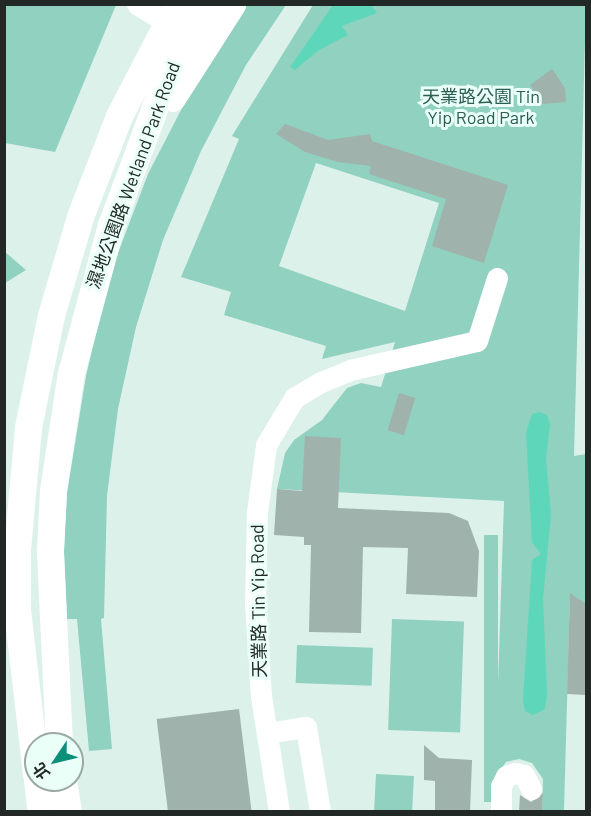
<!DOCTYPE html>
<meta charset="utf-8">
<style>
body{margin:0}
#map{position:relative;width:591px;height:816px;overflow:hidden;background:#ddf1eb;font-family:Barlow,"Noto Sans TC",sans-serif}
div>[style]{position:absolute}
.green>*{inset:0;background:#91d1bf;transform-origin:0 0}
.forest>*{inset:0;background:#5ed6b9}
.building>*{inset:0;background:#9fb2ac;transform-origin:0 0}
.minor>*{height:21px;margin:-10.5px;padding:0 10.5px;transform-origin:10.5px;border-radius:10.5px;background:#fff}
.major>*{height:27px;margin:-13.5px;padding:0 13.5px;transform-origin:13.5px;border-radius:13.5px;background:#fff}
span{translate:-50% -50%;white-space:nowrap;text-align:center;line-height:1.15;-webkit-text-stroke:6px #eafff8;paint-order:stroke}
.park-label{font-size:18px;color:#2c5e51}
.street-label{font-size:18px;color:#212826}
.frame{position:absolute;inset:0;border:6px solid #212826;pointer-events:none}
.north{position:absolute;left:24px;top:732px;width:60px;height:60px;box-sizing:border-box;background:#eafff8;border:2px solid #9aa9a4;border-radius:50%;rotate:235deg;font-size:16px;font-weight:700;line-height:24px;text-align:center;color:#212826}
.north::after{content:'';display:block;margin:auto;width:21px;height:27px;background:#0b9078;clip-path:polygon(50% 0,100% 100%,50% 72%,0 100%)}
</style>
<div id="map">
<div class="green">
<div style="clip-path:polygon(4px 5px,116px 5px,55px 152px,5px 143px)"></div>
<div style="clip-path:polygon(243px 5px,286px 5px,246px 65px,201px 151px,163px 240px,136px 327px,118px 409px,107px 496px,104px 618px,101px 619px,112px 749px,89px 751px,77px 619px,67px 619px,64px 551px,67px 493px,86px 376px,110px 274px,148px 174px,198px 77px)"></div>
<div style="clip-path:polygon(evenodd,313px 5px,586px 5px,574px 456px,586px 454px,586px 605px,570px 597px,564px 811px,542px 811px,543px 779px,532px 763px,519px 759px,506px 762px,495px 777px,504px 501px,277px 489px,285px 453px,294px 440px,322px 420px,347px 388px,361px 383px,381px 387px,395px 342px,322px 359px,326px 346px,224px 315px,231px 292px,181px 277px,239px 139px,232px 136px,235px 131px,313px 5px,316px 163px,439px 203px,405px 311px,279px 266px,316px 163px)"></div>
<div style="clip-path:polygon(4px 251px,26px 270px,5px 283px,4px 283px)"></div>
<div style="left:484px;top:535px;width:14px;height:267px"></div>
<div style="left:392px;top:619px;width:72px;height:111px;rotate:2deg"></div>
<div style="left:297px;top:645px;width:76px;height:38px;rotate:2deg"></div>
<div style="left:376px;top:774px;width:38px;height:37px;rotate:3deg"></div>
</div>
<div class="forest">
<div style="clip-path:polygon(333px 5px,371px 5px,377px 13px,342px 26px,348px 35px,319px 50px,295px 70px,290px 67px)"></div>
<div style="clip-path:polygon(540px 412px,547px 415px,550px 424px,546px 459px,551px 514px,543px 599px,547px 693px,545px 709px,533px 715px,525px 711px,523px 701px,532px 560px,541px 554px,532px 542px,526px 433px,532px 414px)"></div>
</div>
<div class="building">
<div style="clip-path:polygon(552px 69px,565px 88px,566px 102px,543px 104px,530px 85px)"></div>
<div style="clip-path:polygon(285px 124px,328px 140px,370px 134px,372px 141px,508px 185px,484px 263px,432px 246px,446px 199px,369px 174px,371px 166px,338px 162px,305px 152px,276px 134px)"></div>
<div style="left:399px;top:393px;width:17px;height:39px;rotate:17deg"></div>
<div style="clip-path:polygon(305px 436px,341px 438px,338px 508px,449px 513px,468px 521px,479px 551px,477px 597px,406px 594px,408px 548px,363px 547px,361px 633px,309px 632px,311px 545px,304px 545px,304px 537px,274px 535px,277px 489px,302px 491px)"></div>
<div style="clip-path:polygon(570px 593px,586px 604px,586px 695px,567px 694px)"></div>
<div style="left:239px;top:709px;width:104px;height:83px;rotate:83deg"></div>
<div style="clip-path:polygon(424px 745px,439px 758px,472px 760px,470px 812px,435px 812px,435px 781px,424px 780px)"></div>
<div style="clip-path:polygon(543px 793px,542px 812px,519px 812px,520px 795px,531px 802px)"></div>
</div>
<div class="minor">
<div style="left:137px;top:4px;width:34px;rotate:32deg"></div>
<div style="left:267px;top:733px;width:39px;rotate:-9deg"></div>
<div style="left:306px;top:727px;width:86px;rotate:80.6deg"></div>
<div style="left:279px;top:812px;width:117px;rotate:-98.8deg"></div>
<div style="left:261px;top:696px;width:92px;rotate:-93.7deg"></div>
<div style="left:255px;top:604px;width:92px;rotate:-88.8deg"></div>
<div style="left:257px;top:512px;width:68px;rotate:-82.3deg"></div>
<div style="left:266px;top:445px;width:55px;rotate:-59.2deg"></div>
<div style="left:294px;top:398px;width:31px;rotate:-31deg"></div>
<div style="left:321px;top:382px;width:31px;rotate:-22deg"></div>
<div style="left:350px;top:370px;width:130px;rotate:-12.9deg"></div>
<div style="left:477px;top:341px;width:66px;rotate:-72.4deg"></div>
<div style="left:501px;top:812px;width:26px;rotate:-90deg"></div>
<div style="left:501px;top:786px;width:11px;rotate:-63deg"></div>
<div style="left:506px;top:776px;width:9px;rotate:-18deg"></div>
<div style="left:515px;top:773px;width:9px;rotate:13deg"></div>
<div style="left:524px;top:775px;width:16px;rotate:63deg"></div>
</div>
<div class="major">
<div style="left:172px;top:98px;width:112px;rotate:-57.4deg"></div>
<div style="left:59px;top:744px;width:194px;rotate:-92.7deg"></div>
<div style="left:50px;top:550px;width:60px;rotate:-87.1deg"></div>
<div style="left:53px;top:490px;width:118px;rotate:-81.3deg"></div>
<div style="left:71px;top:373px;width:153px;rotate:-74.9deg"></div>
<div style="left:111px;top:225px;width:141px;rotate:-69.6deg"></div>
<div style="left:160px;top:93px;width:99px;rotate:-63.7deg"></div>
<div style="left:36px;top:774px;width:164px;rotate:-96.6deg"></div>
<div style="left:17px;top:611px;width:62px;rotate:-90deg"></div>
<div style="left:17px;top:549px;width:122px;rotate:-84.8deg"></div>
<div style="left:28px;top:427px;width:114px;rotate:-78.4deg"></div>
<div style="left:51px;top:315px;width:105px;rotate:-73.5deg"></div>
<div style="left:81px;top:214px;width:105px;rotate:-68.8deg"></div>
<div style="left:119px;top:116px;width:126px;rotate:-62.6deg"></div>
<div style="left:37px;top:780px;width:32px;rotate:83deg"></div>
<div style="left:63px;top:780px;width:32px;rotate:81deg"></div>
</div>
<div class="park-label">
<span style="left:481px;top:107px">天業路公園 Tin<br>Yip Road Park</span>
</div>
<div class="street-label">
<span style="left:133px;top:175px;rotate:-70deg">濕地公園路 Wetland Park Road</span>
<span style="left:258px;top:601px;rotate:-91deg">天業路 Tin Yip Road</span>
</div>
<div class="frame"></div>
<div class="north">北</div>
</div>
